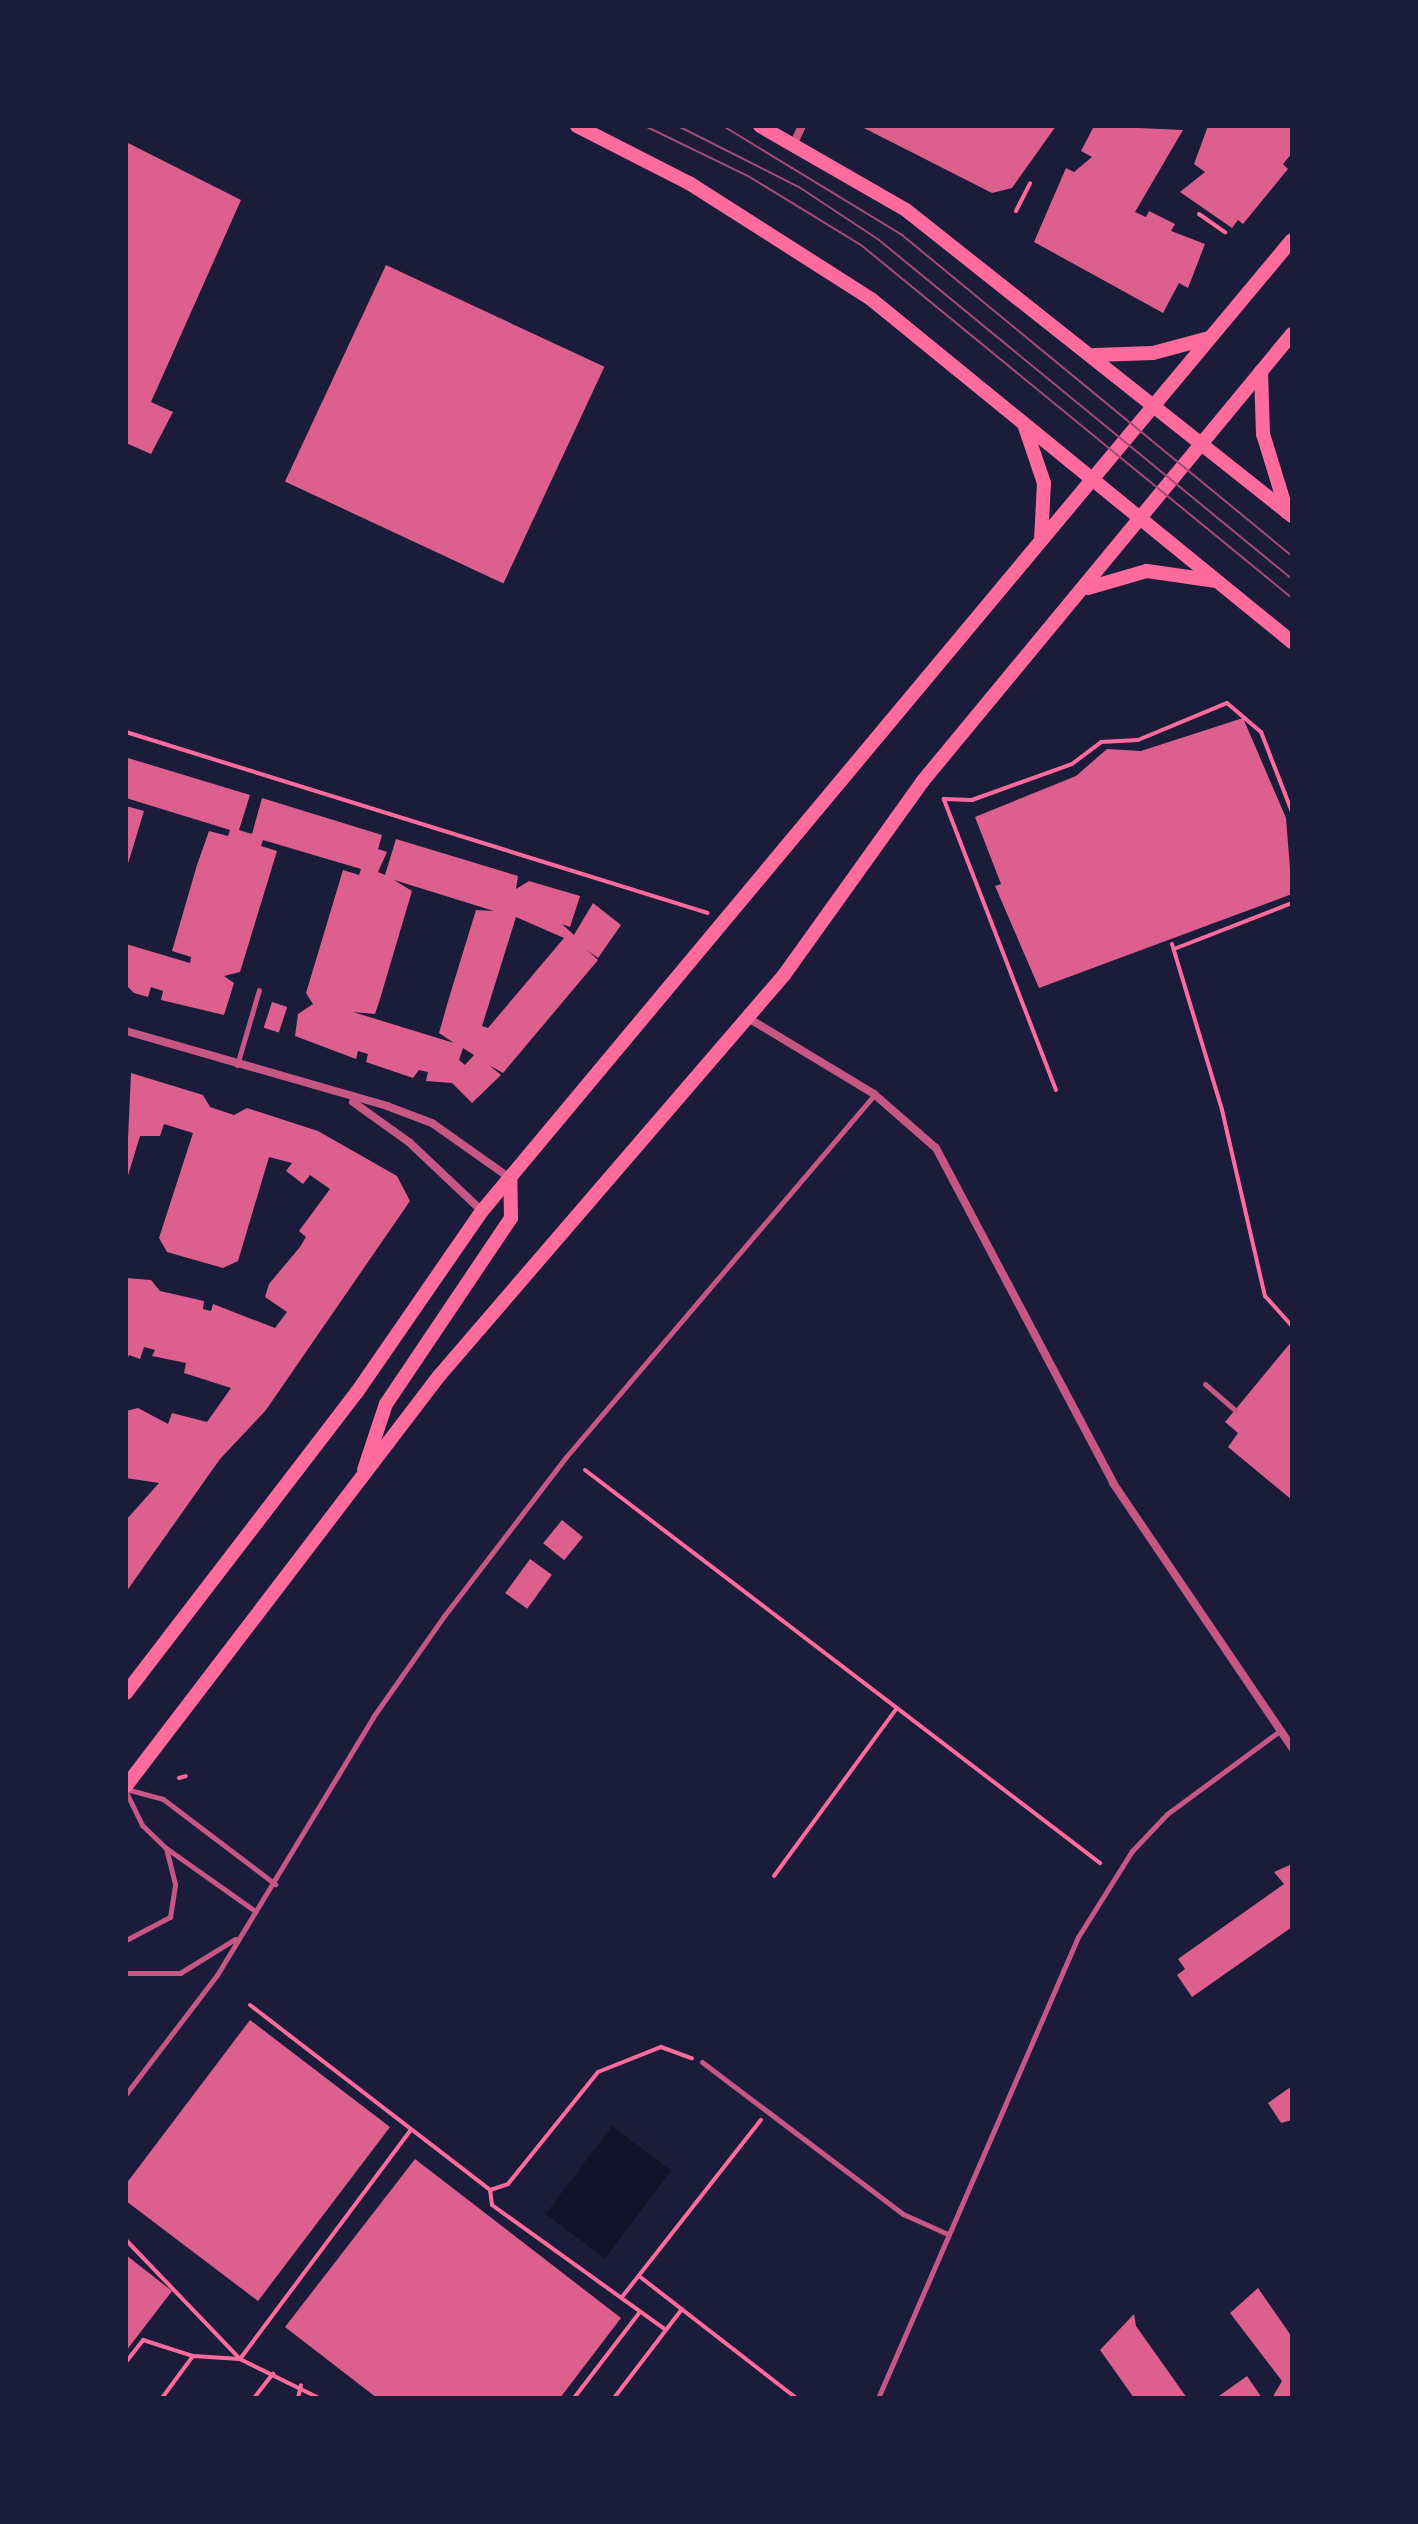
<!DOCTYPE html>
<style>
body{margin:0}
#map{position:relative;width:1418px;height:2524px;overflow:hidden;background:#1b1b3a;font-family:"Golos Text",sans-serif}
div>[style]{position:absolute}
.water>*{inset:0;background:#12122b;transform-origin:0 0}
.building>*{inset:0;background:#dd5f8e;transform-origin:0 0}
.path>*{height:4px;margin:-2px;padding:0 2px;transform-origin:2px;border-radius:2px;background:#ff6b9d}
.service>*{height:5px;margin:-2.5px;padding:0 2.5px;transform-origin:2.5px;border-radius:2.5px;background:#c65784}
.minor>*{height:8px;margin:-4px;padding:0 4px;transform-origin:4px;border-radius:4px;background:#c65784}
.primary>*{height:14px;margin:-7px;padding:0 7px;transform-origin:7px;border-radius:7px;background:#ff6b9d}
.tram>*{height:2px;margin:-1px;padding:0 1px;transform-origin:1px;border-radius:1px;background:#a44b75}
span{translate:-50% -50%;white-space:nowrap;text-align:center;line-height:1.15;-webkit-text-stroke:6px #1b1b3a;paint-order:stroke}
.frame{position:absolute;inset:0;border:128px solid #1b1b3a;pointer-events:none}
</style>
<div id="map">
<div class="water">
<div style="left:612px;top:2126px;width:74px;height:110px;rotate:37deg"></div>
</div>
<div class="building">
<div style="clip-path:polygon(860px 126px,1056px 126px,1012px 188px,992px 193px)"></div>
<div style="clip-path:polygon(1094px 126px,1183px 130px,1135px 212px,1146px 217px,1149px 211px,1175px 224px,1171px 231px,1205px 244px,1188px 288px,1179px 283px,1163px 313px,1034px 242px,1066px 168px,1074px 172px,1092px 157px,1081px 151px)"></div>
<div style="clip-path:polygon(1208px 126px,1292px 126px,1292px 153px,1283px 164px,1288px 169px,1243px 224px,1238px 220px,1232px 228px,1180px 192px,1205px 172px,1194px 164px)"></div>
<div style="clip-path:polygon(126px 142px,241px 200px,151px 402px,173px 412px,151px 454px,126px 443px)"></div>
<div style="left:386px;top:265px;width:241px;height:239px;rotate:25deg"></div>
<div style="clip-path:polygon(1243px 718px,1286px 818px,1292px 894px,1039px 988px,995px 886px,1001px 884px,975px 817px,1076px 776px,1107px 749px,1141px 751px)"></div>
<div style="clip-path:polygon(evenodd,128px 758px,250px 795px,239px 830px,252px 834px,262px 798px,382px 835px,378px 849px,387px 852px,378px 872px,385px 875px,396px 839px,518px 876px,516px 889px,529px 881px,580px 896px,570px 927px,562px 924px,574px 935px,593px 903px,621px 925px,598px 958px,587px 950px,598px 960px,503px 1073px,489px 1065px,501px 1075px,472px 1103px,452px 1083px,426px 1081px,428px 1072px,419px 1070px,413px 1078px,366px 1062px,368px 1054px,358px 1051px,356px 1059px,295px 1036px,298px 1014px,313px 1004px,306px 993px,343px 870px,359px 875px,361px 869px,263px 840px,261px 846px,277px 851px,240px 972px,224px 976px,234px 983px,224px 1015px,161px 1000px,163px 991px,151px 987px,148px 997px,134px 993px,126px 985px,126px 944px,190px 963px,191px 957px,172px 951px,197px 865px,209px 831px,228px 836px,230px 830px,126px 798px,128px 758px,394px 880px,494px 911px,476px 910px,449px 998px,439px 1033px,454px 1043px,353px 1012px,375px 1014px,380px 999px,412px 891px,394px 880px,128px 758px,516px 917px,564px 938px,488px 1028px,482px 1026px,516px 917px,128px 758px,463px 1048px,474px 1055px,465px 1065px,459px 1060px,463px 1048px)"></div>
<div style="clip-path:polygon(126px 806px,144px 811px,127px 867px,126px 867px)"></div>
<div style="left:272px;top:1002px;width:16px;height:27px;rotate:18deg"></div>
<div style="clip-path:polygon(131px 1073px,203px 1095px,210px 1107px,234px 1115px,247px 1108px,318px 1131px,397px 1176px,410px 1201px,266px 1410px,220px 1459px,126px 1592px,126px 1520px,159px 1483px,126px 1478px,126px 1411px,138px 1408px,168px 1424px,172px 1413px,207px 1422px,231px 1388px,184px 1373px,186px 1363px,152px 1356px,155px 1350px,144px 1347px,140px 1359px,129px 1355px,126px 1362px,126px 1278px,151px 1280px,160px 1291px,204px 1301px,203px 1309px,211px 1311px,213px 1304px,275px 1328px,287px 1312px,265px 1297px,269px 1284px,300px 1247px,306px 1237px,299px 1231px,330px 1189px,310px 1175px,303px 1184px,286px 1171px,292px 1163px,269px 1157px,238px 1261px,223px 1268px,167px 1252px,159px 1238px,193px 1133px,164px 1124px,160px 1136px,140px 1136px,126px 1182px)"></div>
<div style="clip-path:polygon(1292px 1341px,1292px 1500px,1228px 1447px,1238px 1433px,1225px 1422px)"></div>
<div style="left:562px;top:1520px;width:27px;height:30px;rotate:39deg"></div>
<div style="left:530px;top:1559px;width:27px;height:42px;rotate:36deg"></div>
<div style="clip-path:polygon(1292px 1864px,1292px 1927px,1192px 1997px,1177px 1975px,1185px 1969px,1178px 1959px,1284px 1884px,1274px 1872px)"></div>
<div style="clip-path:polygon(250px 2020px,390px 2127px,258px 2301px,126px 2201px,126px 2184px)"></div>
<div style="clip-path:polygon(1292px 2086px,1292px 2120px,1281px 2123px,1268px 2103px)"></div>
<div style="clip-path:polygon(415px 2159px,621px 2318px,560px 2398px,377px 2398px,285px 2327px)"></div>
<div style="clip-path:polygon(126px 2255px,172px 2291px,126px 2351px)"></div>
<div style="clip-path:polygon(1258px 2288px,1292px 2337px,1292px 2398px,1272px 2398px,1282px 2381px,1230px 2313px)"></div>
<div style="clip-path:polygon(1134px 2314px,1136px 2326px,1187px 2398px,1134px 2398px,1100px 2350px)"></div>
<div style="clip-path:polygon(1247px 2376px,1262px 2398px,1220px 2398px,1219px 2396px)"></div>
</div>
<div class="path">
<div style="left:1016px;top:211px;width:31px;rotate:-63deg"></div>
<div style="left:1199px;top:214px;width:32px;rotate:35deg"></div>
<div style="left:126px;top:732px;width:609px;rotate:17.28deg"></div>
<div style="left:1172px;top:944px;width:173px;rotate:73.2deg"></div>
<div style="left:1222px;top:1110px;width:191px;rotate:77deg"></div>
<div style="left:1265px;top:1296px;width:40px;rotate:48deg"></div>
<div style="left:1174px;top:949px;width:127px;rotate:-21.3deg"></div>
<div style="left:1056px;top:1090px;width:312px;rotate:-111.1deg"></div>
<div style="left:944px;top:799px;width:28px;rotate:2deg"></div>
<div style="left:972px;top:800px;width:106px;rotate:-19.8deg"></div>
<div style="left:1072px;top:764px;width:36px;rotate:-37deg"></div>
<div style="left:1101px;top:742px;width:37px;rotate:-3deg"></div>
<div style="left:1138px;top:740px;width:96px;rotate:-22.6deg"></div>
<div style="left:1227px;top:703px;width:45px;rotate:40.5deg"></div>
<div style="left:1261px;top:732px;width:86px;rotate:68.8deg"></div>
<div style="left:585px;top:1470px;width:648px;rotate:37.35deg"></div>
<div style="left:179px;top:1778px;width:7px;rotate:-16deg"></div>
<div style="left:774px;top:1876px;width:208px;rotate:-53.8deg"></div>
<div style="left:250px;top:2005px;width:303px;rotate:37.6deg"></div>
<div style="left:490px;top:2190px;width:19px;rotate:-18deg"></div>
<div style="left:508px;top:2184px;width:144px;rotate:-51.2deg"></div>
<div style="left:598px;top:2072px;width:68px;rotate:-21.6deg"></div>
<div style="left:661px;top:2047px;width:33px;rotate:20deg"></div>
<div style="left:490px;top:2190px;width:15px;rotate:82deg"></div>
<div style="left:492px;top:2205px;width:214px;rotate:35.7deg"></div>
<div style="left:126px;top:2240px;width:165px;rotate:46.2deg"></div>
<div style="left:240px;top:2359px;width:88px;rotate:26.3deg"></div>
<div style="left:639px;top:2276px;width:199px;rotate:37.8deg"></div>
<div style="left:622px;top:2297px;width:225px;rotate:-51.9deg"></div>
<div style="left:126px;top:2362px;width:28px;rotate:-52deg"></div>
<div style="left:143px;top:2340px;width:52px;rotate:17.7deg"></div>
<div style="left:193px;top:2356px;width:47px;rotate:3.7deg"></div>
<div style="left:240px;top:2359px;width:286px;rotate:-53.3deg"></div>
<div style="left:162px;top:2398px;width:52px;rotate:-53.6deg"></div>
<div style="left:254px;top:2398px;width:31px;rotate:-52deg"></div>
<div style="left:298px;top:2398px;width:13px;rotate:-77deg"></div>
<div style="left:574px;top:2398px;width:108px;rotate:-52.5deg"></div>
<div style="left:614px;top:2398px;width:112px;rotate:-52.6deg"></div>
</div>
<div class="service">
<div style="left:237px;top:1065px;width:78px;rotate:-73.7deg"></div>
<div style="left:1205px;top:1384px;width:40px;rotate:41deg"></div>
<div style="left:126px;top:1789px;width:38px;rotate:15deg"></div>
<div style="left:163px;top:1799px;width:141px;rotate:37.2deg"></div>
<div style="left:126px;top:1792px;width:37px;rotate:64deg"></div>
<div style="left:142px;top:1825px;width:33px;rotate:44deg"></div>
<div style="left:166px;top:1848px;width:109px;rotate:35.3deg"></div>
<div style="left:126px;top:1940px;width:50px;rotate:-27.6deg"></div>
<div style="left:170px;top:1917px;width:33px;rotate:-81deg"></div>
<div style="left:175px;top:1884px;width:36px;rotate:-104deg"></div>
<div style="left:126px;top:1973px;width:54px"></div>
<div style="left:180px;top:1973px;width:65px;rotate:-31.7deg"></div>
<div style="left:702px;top:2062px;width:252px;rotate:37.1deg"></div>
<div style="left:903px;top:2214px;width:49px;rotate:24deg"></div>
<div style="left:126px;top:2094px;width:150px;rotate:-52.6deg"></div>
<div style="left:217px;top:1975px;width:301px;rotate:-58.8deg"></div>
<div style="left:373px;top:1717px;width:123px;rotate:-54.9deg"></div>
<div style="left:444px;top:1616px;width:200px;rotate:-52.5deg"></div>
<div style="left:566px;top:1457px;width:475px;rotate:-49.6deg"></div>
<div style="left:878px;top:2398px;width:503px;rotate:-66.55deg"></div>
<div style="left:1078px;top:1937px;width:102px;rotate:-57.9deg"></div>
<div style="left:1132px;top:1851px;width:51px;rotate:-46.6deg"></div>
<div style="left:1167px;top:1814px;width:142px;rotate:-36.4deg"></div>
</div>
<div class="minor">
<div style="left:794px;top:143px;width:19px;rotate:-65deg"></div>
<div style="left:748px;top:1018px;width:147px;rotate:31.1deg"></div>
<div style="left:874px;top:1094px;width:82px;rotate:41.1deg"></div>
<div style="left:936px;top:1148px;width:379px;rotate:62.1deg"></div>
<div style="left:1113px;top:1483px;width:319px;rotate:55.9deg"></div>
<div style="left:126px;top:1031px;width:272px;rotate:16deg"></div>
<div style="left:387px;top:1106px;width:48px;rotate:20.7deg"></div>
<div style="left:432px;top:1123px;width:95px;rotate:35.2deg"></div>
<div style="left:353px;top:1102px;width:70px;rotate:35.7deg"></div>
<div style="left:410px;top:1143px;width:99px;rotate:43.4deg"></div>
</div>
<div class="primary">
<div style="left:577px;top:126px;width:126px;rotate:27deg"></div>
<div style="left:689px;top:183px;width:216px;rotate:32.5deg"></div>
<div style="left:871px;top:299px;width:543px;rotate:39.17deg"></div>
<div style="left:760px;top:126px;width:168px;rotate:29.9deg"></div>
<div style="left:906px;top:210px;width:493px;rotate:38.4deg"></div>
<div style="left:1095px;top:355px;width:58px;rotate:-2deg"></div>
<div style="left:1153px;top:353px;width:58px;rotate:-15deg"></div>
<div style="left:1261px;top:371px;width:63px;rotate:88.2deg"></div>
<div style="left:1263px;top:434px;width:82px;rotate:72.9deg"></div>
<div style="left:1024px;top:424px;width:62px;rotate:71.3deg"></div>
<div style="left:1044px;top:483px;width:57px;rotate:93deg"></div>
<div style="left:1088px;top:588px;width:61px;rotate:-16.1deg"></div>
<div style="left:1147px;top:571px;width:70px;rotate:8.2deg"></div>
<div style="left:364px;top:1470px;width:70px;rotate:-71.6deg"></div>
<div style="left:386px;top:1404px;width:224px;rotate:-56.1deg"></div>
<div style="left:511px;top:1218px;width:39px;rotate:-91deg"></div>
<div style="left:126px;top:1693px;width:379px;rotate:-52.5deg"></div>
<div style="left:357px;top:1392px;width:220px;rotate:-55.4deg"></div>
<div style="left:482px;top:1211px;width:1264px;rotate:-50.17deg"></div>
<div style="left:126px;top:1786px;width:516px;rotate:-52.64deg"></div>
<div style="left:439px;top:1376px;width:529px;rotate:-49.29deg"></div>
<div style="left:784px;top:975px;width:237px;rotate:-54.4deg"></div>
<div style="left:922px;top:782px;width:581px;rotate:-50.45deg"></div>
</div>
<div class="tram">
<div style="left:645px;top:126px;width:114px;rotate:25.9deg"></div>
<div style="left:748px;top:176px;width:132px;rotate:31.4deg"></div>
<div style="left:861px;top:245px;width:557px;rotate:39.32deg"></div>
<div style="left:678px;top:126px;width:136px;rotate:26.8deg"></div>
<div style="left:799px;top:187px;width:96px;rotate:33.5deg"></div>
<div style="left:879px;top:240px;width:534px;rotate:39.38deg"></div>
<div style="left:723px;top:126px;width:210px;rotate:31.3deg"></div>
<div style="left:902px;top:235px;width:505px;rotate:39.46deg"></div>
</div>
<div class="frame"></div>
</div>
